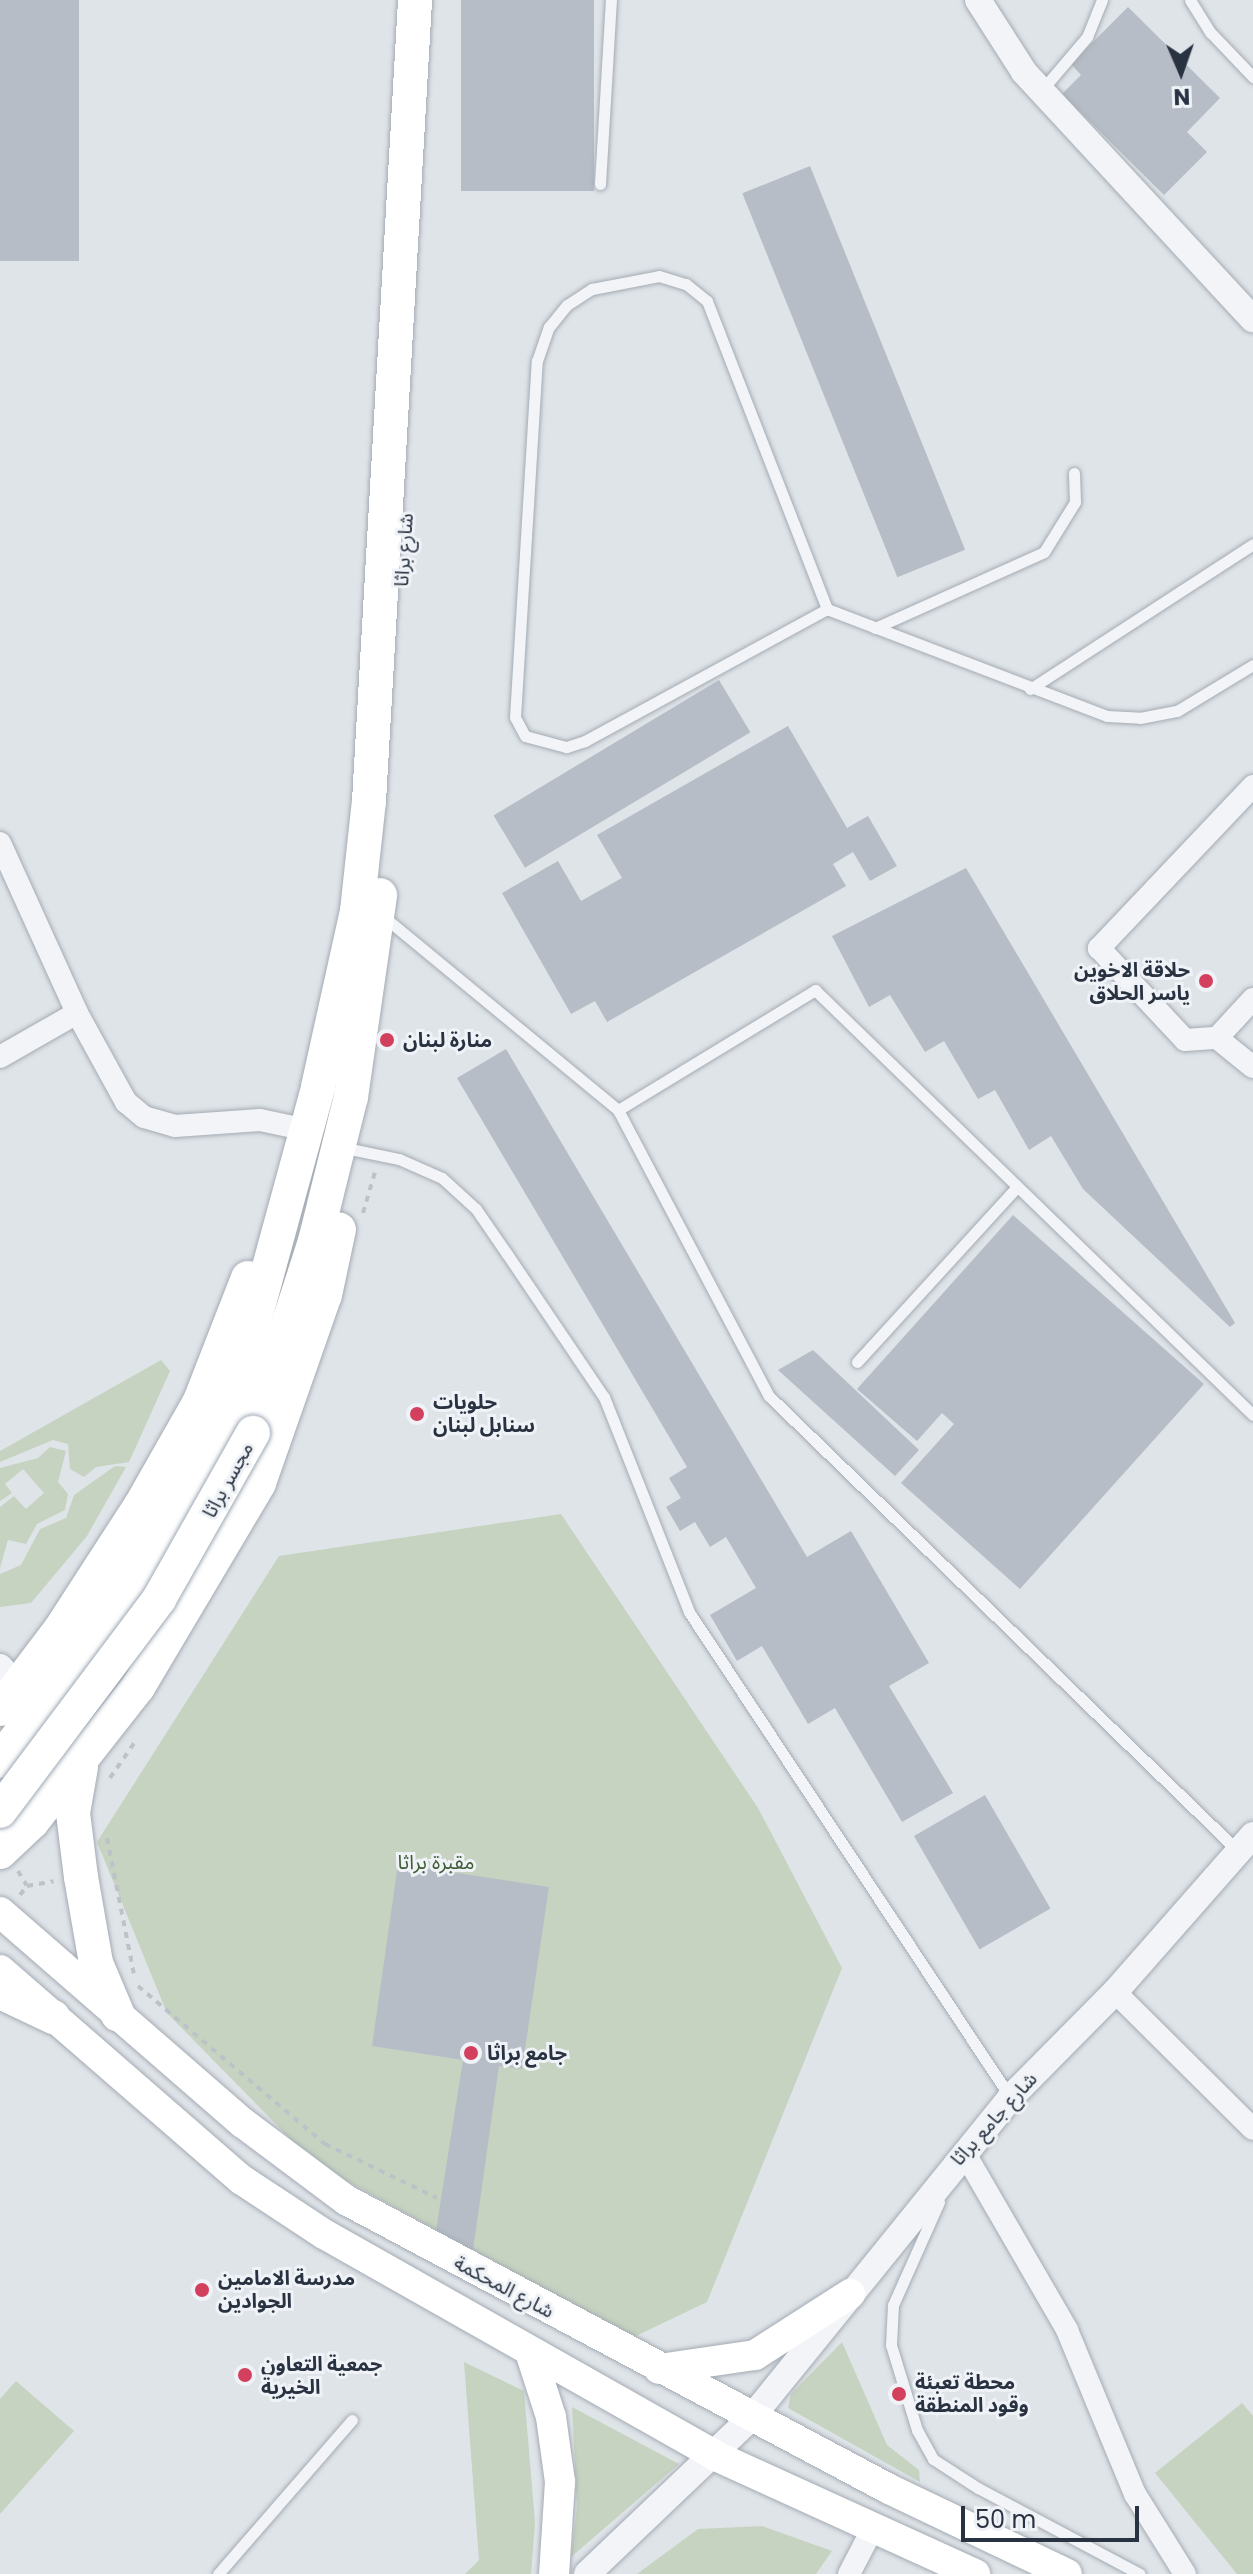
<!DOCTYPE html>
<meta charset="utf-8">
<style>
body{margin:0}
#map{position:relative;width:1253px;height:2574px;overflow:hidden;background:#dfe4e9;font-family:Poppins,"Noto Sans Arabic",sans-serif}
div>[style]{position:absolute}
.green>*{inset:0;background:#c6d3c0}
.building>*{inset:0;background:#b6bdc6;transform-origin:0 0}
.path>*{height:4px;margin-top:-2px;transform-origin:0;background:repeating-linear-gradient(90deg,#bdc2c8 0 6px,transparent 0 12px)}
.roads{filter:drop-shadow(0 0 2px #a4abb3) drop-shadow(0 0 2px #a4abb3)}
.service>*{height:11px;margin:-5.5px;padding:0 5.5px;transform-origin:5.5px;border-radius:5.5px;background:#f2f4f7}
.minor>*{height:22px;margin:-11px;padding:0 11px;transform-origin:11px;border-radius:11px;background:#f2f4f7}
.tertiary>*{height:26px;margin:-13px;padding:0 13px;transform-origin:13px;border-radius:13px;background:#f2f4f7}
.secondary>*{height:30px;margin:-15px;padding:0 15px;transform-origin:15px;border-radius:15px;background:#fff}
.primary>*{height:34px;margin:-17px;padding:0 17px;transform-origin:17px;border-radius:17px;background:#fff}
.bridges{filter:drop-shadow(0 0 2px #9ea8b5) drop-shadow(0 0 2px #9ea8b5)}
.primary-bridge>*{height:34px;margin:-17px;padding:0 17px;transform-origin:17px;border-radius:17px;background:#fff}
.dots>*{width:22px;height:22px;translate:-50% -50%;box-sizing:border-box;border:4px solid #eff2f6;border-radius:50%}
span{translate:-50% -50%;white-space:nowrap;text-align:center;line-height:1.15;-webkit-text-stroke:6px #eff2f6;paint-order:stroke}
.street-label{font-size:20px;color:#283241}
.poi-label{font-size:20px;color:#283241;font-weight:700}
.right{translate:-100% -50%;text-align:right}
.left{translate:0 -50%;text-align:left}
.park-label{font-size:20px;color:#3e5d34}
.north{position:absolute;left:1141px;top:32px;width:80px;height:80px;-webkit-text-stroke:6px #eff2f6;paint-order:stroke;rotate:178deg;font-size:22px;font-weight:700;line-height:32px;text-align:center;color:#283241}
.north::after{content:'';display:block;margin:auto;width:28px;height:36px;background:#283241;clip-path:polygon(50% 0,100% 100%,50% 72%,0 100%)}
.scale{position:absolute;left:961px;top:2506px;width:178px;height:36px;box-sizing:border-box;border:4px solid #283241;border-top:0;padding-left:10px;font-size:24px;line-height:28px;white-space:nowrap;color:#283241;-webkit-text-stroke:6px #eff2f6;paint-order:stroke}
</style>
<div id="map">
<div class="green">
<div style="clip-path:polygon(161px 1360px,170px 1371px,129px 1462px,96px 1467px,84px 1477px,70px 1469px,68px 1444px,53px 1440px,0 1462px,0 1451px)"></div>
<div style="clip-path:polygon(50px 1447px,66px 1451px,58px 1482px,68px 1494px,65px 1510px,37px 1524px,26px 1544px,8px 1540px,0 1568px,0 1507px,14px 1496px,26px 1509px,44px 1493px,23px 1469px,5px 1484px,12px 1493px,0 1501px,0 1468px,38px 1458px)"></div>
<div style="clip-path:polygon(115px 1466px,126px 1467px,87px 1536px,31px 1603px,0 1607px,0 1574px,21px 1565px,40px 1529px,66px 1518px,74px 1495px)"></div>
<div style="clip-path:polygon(561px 1514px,758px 1808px,842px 1968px,707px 2302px,634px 2337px,315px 2164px,167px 2013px,97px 1842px,279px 1556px)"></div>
<div style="clip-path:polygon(842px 2342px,887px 2445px,919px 2470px,920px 2482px,788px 2408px,791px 2394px)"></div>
<div style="clip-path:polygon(464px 2362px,524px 2391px,535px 2523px,531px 2574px,465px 2574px,479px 2560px)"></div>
<div style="clip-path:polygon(16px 2381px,74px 2431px,0 2514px,0 2399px)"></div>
<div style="clip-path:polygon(1242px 2403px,1253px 2416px,1253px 2574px,1237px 2574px,1155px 2473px)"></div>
<div style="clip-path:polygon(572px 2407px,679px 2464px,571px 2557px,577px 2507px)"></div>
<div style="clip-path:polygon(762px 2526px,832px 2551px,816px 2574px,637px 2574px,698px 2529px)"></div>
</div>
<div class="building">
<div style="left:0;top:0;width:79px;height:261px"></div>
<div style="left:461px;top:0;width:133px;height:191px"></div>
<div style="clip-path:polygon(1128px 7px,1220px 98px,1187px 132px,1207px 152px,1164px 195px,1062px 94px,1081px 75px,1071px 64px)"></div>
<div style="left:810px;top:166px;width:414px;height:73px;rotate:68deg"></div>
<div style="left:719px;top:680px;width:61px;height:263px;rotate:59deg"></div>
<div style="clip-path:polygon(788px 726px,847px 828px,868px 816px,897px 866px,870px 881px,853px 852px,833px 864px,846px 886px,607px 1022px,595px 1001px,571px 1014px,502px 893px,558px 861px,581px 901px,622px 878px,597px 835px)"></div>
<div style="clip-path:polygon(966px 868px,1235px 1323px,1230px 1327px,1083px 1189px,1051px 1136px,1029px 1150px,995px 1090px,978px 1099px,944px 1041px,925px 1052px,890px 995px,869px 1007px,832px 936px)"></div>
<div style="clip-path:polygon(506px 1049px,807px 1557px,851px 1531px,929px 1663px,889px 1686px,953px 1793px,902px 1822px,835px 1708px,808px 1724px,762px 1646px,737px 1661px,710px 1615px,756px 1588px,726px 1537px,710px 1547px,695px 1522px,680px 1531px,666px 1507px,681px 1498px,669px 1478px,687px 1467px,457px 1078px)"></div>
<div style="clip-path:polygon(1013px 1215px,1204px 1384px,1020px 1589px,901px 1483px,954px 1424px,942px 1413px,917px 1441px,857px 1389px)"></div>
<div style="clip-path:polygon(813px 1350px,919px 1450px,895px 1476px,778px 1370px)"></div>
<div style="left:985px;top:1795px;width:131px;height:82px;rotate:60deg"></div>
<div style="clip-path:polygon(398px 1864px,549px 1887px,522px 2069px,499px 2066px,473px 2250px,436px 2230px,463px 2060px,372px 2046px)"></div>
</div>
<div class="path">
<div style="left:363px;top:1213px;width:43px;rotate:-73.7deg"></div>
<div style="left:110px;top:1778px;width:47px;rotate:-55.3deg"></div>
<div style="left:107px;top:1838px;width:139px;rotate:78.8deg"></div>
<div style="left:18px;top:1871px;width:17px;rotate:59deg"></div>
<div style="left:20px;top:1895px;width:11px;rotate:-52deg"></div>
<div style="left:27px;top:1886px;width:27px;rotate:-10deg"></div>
<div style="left:138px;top:1986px;width:245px;rotate:40.2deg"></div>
<div style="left:325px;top:2144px;width:124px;rotate:25.7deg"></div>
</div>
<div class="roads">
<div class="service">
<div style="left:1190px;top:0;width:39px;rotate:58deg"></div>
<div style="left:1211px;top:33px;width:61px;rotate:46.3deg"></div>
<div style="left:1041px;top:91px;width:71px;rotate:-49.6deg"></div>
<div style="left:1087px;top:37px;width:40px;rotate:-68deg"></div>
<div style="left:600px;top:184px;width:184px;rotate:-86.6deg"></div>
<div style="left:827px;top:609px;width:276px;rotate:151.4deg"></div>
<div style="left:585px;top:741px;width:20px;rotate:162deg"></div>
<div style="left:566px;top:747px;width:42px;rotate:-165deg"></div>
<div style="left:525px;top:736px;width:21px;rotate:-118deg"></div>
<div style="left:515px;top:717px;width:357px;rotate:-86.5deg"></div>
<div style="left:537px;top:361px;width:36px;rotate:-71deg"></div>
<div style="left:549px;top:327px;width:28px;rotate:-51deg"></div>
<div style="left:567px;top:305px;width:30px;rotate:-33deg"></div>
<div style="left:592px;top:289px;width:68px;rotate:-11deg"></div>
<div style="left:659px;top:276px;width:28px;rotate:17deg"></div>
<div style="left:686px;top:284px;width:27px;rotate:39deg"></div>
<div style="left:707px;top:301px;width:331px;rotate:68.7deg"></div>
<div style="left:827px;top:609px;width:300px;rotate:20.9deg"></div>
<div style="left:1107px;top:716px;width:33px;rotate:3deg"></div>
<div style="left:1140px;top:718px;width:38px;rotate:-11deg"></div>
<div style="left:1177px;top:711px;width:89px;rotate:-31.2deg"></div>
<div style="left:875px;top:628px;width:185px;rotate:-24.2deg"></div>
<div style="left:1044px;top:552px;width:59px;rotate:-58.2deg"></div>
<div style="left:1075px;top:502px;width:29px;rotate:-92deg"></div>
<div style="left:1030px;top:689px;width:266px;rotate:-33deg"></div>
<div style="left:384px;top:917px;width:303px;rotate:39.5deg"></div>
<div style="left:618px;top:1110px;width:323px;rotate:62.2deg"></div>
<div style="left:769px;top:1396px;width:653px;rotate:44.13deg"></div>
<div style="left:618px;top:1110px;width:231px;rotate:-31.3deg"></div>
<div style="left:815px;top:990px;width:610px;rotate:44.14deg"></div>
<div style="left:355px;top:1150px;width:45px;rotate:11.6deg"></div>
<div style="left:399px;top:1159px;width:47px;rotate:23.8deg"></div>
<div style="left:442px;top:1178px;width:46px;rotate:42.4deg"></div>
<div style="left:476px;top:1209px;width:55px;rotate:55.4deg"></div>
<div style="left:507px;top:1254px;width:173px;rotate:55.9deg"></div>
<div style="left:604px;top:1397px;width:231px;rotate:68.4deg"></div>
<div style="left:689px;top:1612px;width:582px;rotate:56.5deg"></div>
<div style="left:857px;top:1362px;width:234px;rotate:-47.6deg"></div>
<div style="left:939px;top:2202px;width:113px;rotate:114.1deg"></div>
<div style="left:893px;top:2305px;width:40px;rotate:92.9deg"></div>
<div style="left:891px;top:2345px;width:89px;rotate:73deg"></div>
<div style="left:917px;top:2430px;width:33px;rotate:61deg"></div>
<div style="left:933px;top:2459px;width:54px;rotate:32.8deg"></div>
<div style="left:978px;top:2488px;width:183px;rotate:28deg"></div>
<div style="left:218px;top:2574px;width:204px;rotate:-49deg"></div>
</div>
<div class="minor">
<div style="left:1253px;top:786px;width:224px;rotate:133.5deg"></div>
<div style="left:1099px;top:948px;width:126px;rotate:46.9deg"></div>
<div style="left:1185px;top:1040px;width:32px;rotate:-4deg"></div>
<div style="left:1217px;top:1038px;width:53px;rotate:-47.3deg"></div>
<div style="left:0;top:843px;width:187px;rotate:65.6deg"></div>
<div style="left:77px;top:1013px;width:89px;rotate:150.3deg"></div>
<div style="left:77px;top:1013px;width:102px;rotate:61.2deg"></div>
<div style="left:126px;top:1102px;width:23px;rotate:40deg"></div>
<div style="left:144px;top:1117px;width:32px;rotate:16deg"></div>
<div style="left:175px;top:1126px;width:85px;rotate:-4deg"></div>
<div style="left:260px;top:1120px;width:34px;rotate:12deg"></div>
<div style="left:1217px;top:1038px;width:46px;rotate:38.9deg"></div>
<div style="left:1115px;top:1992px;width:194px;rotate:44.8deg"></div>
<div style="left:964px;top:2152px;width:206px;rotate:59.9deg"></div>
<div style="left:1067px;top:2330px;width:178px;rotate:67.5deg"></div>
<div style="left:1135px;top:2494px;width:94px;rotate:58deg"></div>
<div style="left:849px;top:2574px;width:54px;rotate:-62.5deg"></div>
</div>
<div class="tertiary">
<div style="left:978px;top:0;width:85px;rotate:57.4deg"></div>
<div style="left:1024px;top:72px;width:337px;rotate:47.2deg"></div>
<div style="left:0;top:1667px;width:27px;rotate:48deg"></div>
<div style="left:587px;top:2574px;width:228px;rotate:-43.6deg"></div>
<div style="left:752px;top:2417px;width:410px;rotate:-51deg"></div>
<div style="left:1010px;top:2098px;width:149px;rotate:-45.3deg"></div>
<div style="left:1115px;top:1992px;width:209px;rotate:-48.7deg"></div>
</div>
<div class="secondary">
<div style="left:0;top:1912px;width:322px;rotate:41deg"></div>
<div style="left:243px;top:2123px;width:129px;rotate:36.8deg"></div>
<div style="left:346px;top:2200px;width:615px;rotate:28.02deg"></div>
<div style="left:889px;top:2489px;width:197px;rotate:25.5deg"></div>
<div style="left:0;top:1970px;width:320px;rotate:41deg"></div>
<div style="left:242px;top:2180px;width:98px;rotate:33.4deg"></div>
<div style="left:324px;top:2234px;width:450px;rotate:29.5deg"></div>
<div style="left:716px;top:2456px;width:285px;rotate:24.5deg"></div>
<div style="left:531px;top:2355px;width:65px;rotate:72.1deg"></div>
<div style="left:551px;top:2417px;width:66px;rotate:82.1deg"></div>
<div style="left:560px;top:2482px;width:92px;rotate:93.7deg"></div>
<div style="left:659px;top:2369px;width:97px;rotate:-8.3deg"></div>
<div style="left:755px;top:2355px;width:113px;rotate:-32.7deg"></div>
</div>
<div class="primary">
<div style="left:253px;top:1433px;width:202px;rotate:-72.1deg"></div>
<div style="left:315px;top:1241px;width:148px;rotate:-76deg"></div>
<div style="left:351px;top:1097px;width:204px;rotate:-81.8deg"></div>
<div style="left:0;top:1709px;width:99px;rotate:-52.8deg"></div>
<div style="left:60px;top:1630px;width:149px;rotate:-57.1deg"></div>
<div style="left:141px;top:1505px;width:120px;rotate:-60.4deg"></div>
<div style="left:200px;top:1401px;width:132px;rotate:-68.7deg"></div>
<div style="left:0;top:1761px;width:220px;rotate:-53.7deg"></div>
<div style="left:130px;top:1584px;width:194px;rotate:-59.6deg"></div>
<div style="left:228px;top:1417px;width:342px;rotate:-74.7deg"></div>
<div style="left:318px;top:1087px;width:180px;rotate:-77.5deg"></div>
<div style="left:357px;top:911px;width:111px;rotate:-83.8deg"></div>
<div style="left:369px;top:801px;width:802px;rotate:-86.71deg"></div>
<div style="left:81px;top:1767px;width:47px;rotate:99.9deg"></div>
<div style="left:73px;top:1813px;width:64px;rotate:82.9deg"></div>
<div style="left:81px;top:1877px;width:87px;rotate:80.1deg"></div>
<div style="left:96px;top:1963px;width:56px;rotate:67.1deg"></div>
<div style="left:0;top:1852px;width:44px;rotate:-43.2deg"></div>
<div style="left:32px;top:1822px;width:172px;rotate:-51.9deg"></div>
<div style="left:138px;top:1687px;width:237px;rotate:-59.3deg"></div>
<div style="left:259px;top:1483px;width:199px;rotate:-70.7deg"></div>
<div style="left:325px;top:1295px;width:67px;rotate:-78deg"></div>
<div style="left:0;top:1992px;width:59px;rotate:25.3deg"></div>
</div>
</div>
<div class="bridges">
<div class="primary-bridge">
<div style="left:0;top:1811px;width:265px;rotate:-53.1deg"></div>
<div style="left:159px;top:1599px;width:191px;rotate:-60.5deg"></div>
</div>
</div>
<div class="dots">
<div style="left:1206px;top:981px;background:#d2405d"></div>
<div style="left:387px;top:1040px;background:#d2405d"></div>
<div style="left:417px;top:1414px;background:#d2405d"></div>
<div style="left:471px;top:2053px;background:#d2405d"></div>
<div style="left:202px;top:2290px;background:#d2405d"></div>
<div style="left:245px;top:2375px;background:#d2405d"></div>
<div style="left:899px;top:2394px;background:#d2405d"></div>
</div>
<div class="street-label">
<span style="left:404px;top:550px;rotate:-86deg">شارع براثا</span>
<span style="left:228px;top:1480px;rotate:-61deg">مجسر براثا</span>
<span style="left:994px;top:2119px;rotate:-48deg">شارع جامع براثا</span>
<span style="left:504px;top:2287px;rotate:28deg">شارع المحكمة</span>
</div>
<div class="poi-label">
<span class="right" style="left:1190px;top:982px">حلاقة الاخوين<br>ياسر الحلاق</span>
<span class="left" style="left:403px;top:1040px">منارة لبنان</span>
<span class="left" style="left:433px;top:1414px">حلويات<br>سنابل لبنان</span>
<span class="left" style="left:487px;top:2053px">جامع براثا</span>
<span class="left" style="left:218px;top:2290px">مدرسة الامامين<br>الجوادين</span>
<span class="left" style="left:261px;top:2376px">جمعية التعاون<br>الخيرية</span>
<span class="left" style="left:915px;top:2394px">محطة تعبئة<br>وقود المنطقة</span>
</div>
<div class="park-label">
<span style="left:436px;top:1862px">مقبرة براثا</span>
</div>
<div class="north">N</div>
<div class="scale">50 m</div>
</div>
